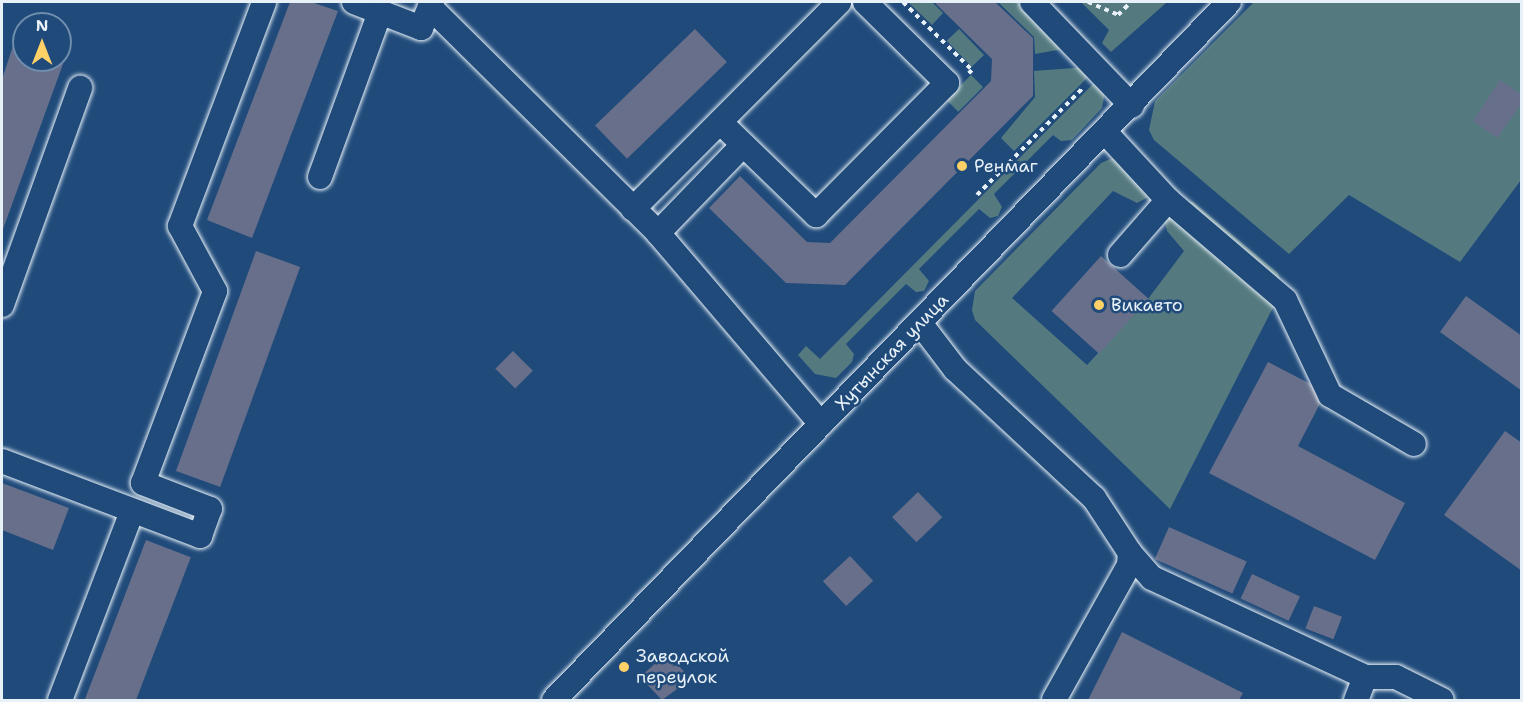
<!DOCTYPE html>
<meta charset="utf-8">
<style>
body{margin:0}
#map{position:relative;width:1523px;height:702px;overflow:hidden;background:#1f4a7a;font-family:"Shantell Sans",sans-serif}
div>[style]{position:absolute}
.green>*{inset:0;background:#547a80;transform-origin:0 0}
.building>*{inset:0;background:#676f8b;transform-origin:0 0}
.path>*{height:4px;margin-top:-2px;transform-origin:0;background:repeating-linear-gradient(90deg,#e8f1f8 0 4.5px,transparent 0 9px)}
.roads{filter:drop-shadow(0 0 2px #e8f1f8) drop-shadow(0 0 2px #e8f1f8)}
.minor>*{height:24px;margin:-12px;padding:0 12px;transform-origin:12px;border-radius:12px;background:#1f4a7a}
.dots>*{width:16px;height:16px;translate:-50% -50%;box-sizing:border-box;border:3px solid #1f4a7a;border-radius:50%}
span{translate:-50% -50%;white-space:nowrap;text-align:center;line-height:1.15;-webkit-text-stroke:5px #1f4a7a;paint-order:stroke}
.poi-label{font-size:18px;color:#e8f1f8}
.left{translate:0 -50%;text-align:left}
.street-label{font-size:18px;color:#e8f1f8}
.frame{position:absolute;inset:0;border:3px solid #e8f1f8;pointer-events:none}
.north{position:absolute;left:12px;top:12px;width:60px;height:60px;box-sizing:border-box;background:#1f4a7a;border:2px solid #6f8dac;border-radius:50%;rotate:0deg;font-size:16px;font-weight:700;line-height:24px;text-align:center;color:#e8f1f8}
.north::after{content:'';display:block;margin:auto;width:21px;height:27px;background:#ffd166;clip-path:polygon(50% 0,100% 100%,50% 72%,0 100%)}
</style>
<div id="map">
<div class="green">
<div style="clip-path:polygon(908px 2px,932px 2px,943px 13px,932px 25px)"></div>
<div style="clip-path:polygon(998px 2px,1021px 2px,1063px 49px,1035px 54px,1034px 37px)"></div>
<div style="clip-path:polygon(1081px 2px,1166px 2px,1166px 3px,1111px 52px,1102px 43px,1109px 30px)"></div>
<div style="clip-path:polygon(1254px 2px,1521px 2px,1521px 180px,1460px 262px,1349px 195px,1289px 254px,1154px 140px,1149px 130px,1155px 101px)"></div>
<div style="left:959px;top:29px;width:36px;height:17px;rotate:46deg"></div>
<div style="clip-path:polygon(1087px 67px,1095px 70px,1014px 151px,1001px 138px,1035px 97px,1034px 71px)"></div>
<div style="left:971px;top:75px;width:17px;height:35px;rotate:45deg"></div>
<div style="clip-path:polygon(1101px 76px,1105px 92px,1102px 108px,1072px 140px,1061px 141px,1053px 135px,994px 194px,1002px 207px,998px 216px,990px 218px,979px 209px,919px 269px,929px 281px,924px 291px,916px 292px,906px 284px,846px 344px,854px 354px,852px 362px,836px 378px,815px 374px,798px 355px,806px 346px,820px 359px)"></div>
<div style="clip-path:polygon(1115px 157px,1152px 195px,1137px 203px,1113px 191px,1012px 298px,1087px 365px,1148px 299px,1184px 251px,1167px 231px,1165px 223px,1166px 214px,1185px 201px,1193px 202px,1278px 273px,1283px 288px,1170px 509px,975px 320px,972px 310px,975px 291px,1101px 163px)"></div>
</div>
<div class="building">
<div style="clip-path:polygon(290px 2px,311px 2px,338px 11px,252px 238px,207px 220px)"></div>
<div style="clip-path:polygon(934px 2px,995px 2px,1033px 38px,1033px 96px,845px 285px,786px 283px,709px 208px,740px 176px,807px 242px,830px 243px,991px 81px,992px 59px)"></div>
<div style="left:695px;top:29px;width:46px;height:139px;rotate:46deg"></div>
<div style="clip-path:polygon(13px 46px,24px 50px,24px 60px,63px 64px,2px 232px,2px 79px)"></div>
<div style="clip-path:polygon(1500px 80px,1522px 95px,1522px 103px,1497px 138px,1473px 121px)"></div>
<div style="left:256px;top:251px;width:47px;height:234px;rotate:20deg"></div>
<div style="left:1101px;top:256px;width:64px;height:74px;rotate:42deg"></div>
<div style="clip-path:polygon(1466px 296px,1522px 336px,1522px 391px,1440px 332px)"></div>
<div style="left:513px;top:351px;width:28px;height:25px;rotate:45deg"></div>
<div style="clip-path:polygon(1268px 362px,1326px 392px,1298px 446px,1405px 503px,1375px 560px,1209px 473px)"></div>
<div style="clip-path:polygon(1505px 431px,1522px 443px,1522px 571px,1444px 515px)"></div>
<div style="clip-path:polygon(2px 483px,69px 508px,53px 550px,2px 530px)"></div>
<div style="left:918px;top:492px;width:35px;height:36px;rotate:46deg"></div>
<div style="left:1169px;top:527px;width:85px;height:35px;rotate:24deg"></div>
<div style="left:146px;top:540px;width:48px;height:171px;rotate:21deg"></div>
<div style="left:850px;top:556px;width:34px;height:37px;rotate:47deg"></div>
<div style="left:1252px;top:574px;width:53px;height:27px;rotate:25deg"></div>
<div style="left:1314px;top:606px;width:30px;height:24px;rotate:21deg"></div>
<div style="clip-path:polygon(1122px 632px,1243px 693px,1239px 700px,1088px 700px)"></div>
<div style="clip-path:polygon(667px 653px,691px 679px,662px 700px,640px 677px)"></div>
</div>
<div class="path">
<div style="left:903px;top:2px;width:97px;rotate:44.6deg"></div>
<div style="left:972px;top:70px;width:7px;rotate:135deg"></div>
<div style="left:1088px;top:2px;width:33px;rotate:23deg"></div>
<div style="left:1118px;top:15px;width:18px;rotate:-45deg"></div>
<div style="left:977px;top:195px;width:151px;rotate:-45.3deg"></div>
</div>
<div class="roads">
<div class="minor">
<div style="left:354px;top:2px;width:72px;rotate:21.2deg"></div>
<div style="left:421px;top:28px;width:23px;rotate:-67deg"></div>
<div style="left:432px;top:2px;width:5px;rotate:112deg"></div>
<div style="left:430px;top:7px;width:321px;rotate:44.7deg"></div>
<div style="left:658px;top:233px;width:251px;rotate:49.5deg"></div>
<div style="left:1032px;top:2px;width:144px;rotate:46.1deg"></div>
<div style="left:720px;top:122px;width:134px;rotate:44.1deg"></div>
<div style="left:816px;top:215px;width:186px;rotate:-45.2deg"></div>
<div style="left:947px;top:83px;width:115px;rotate:-135.4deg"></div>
<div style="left:1105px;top:132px;width:93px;rotate:47.2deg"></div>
<div style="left:1168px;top:200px;width:154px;rotate:40.5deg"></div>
<div style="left:1285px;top:300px;width:105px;rotate:64.7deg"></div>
<div style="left:1330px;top:395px;width:97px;rotate:30.3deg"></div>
<div style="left:320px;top:177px;width:176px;rotate:-70deg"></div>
<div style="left:633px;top:209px;width:292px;rotate:-45.1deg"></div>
<div style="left:658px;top:233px;width:122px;rotate:-46deg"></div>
<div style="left:1120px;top:255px;width:73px;rotate:-48.9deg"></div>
<div style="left:2px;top:305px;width:231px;rotate:-70.2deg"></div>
<div style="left:920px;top:323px;width:58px;rotate:52.7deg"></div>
<div style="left:955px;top:369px;width:190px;rotate:42.9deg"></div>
<div style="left:1094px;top:498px;width:66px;rotate:56.8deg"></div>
<div style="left:1130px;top:553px;width:12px;rotate:95deg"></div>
<div style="left:1129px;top:565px;width:154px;rotate:119.1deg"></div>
<div style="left:2px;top:461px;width:212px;rotate:20.7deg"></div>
<div style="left:200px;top:536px;width:29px;rotate:-70deg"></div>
<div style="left:210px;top:509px;width:72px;rotate:-158.8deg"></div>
<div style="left:143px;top:483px;width:205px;rotate:-69.4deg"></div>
<div style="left:215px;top:291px;width:74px;rotate:-118.3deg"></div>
<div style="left:180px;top:226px;width:239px;rotate:-69.4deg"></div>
<div style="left:1130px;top:553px;width:33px;rotate:49deg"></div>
<div style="left:1152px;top:578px;width:235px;rotate:24.9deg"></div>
<div style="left:1365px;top:677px;width:25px;rotate:111deg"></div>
<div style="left:1365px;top:677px;width:31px"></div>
<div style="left:1396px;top:677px;width:51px;rotate:26.6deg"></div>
<div style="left:60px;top:700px;width:202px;rotate:-69.1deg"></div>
<div style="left:554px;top:700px;width:971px;rotate:-45.96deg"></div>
</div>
</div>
<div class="dots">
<div style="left:962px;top:166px;background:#ffd166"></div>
<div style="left:1099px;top:305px;background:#ffd166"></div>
<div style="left:624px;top:667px;background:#ffd166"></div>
</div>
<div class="poi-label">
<span class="left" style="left:974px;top:166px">Ренмаг</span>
<span class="left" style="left:1111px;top:305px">Викавто</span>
<span class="left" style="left:636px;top:667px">Заводской<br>переулок</span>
</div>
<div class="street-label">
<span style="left:892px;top:352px;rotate:-46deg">Хутынская улица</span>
</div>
<div class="frame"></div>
<div class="north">N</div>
</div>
